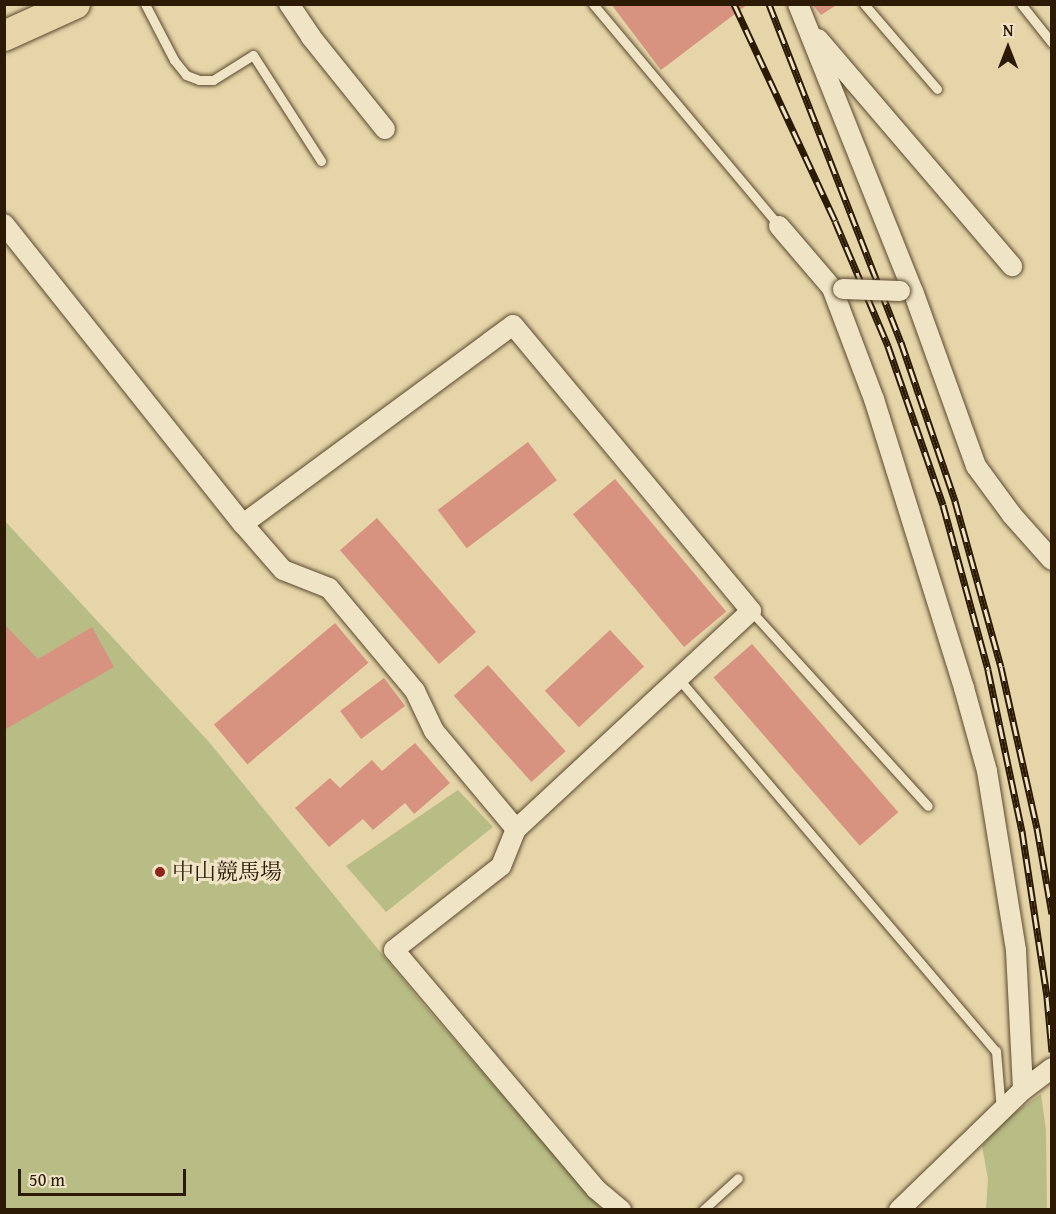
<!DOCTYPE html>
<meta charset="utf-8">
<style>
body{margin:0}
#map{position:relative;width:1056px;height:1214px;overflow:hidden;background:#e6d5a8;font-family:"Gentium Book Plus","Noto Serif JP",serif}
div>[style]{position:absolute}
.green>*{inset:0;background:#b8bc85}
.building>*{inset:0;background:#d79380;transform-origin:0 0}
.roads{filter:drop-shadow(0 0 2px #5a492e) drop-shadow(0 0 2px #5a492e)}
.lane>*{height:9px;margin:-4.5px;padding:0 4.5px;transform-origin:4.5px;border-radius:4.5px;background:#efe4c6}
.street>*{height:20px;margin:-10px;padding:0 10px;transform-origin:10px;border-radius:10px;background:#efe4c6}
.primary>*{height:30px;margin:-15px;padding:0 15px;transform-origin:15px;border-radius:15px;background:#e6d5a8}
.rail>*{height:7px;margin-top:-3.5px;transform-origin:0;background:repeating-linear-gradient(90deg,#efe4c6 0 14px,#2c1a05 0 28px);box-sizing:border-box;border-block:2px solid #2c1a05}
.bridges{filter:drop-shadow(0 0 2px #5a492e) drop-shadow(0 0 2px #5a492e)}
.street-bridge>*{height:20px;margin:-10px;padding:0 10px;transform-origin:10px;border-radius:10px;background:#efe4c6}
.dots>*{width:16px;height:16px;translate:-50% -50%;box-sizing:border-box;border:3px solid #efe4c6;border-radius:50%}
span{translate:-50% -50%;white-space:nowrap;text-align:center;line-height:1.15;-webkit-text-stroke:6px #efe4c6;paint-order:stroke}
.poi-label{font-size:22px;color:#2c1a05}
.left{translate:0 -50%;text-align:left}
.frame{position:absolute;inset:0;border:6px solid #2c1a05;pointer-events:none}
.north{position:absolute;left:978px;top:18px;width:60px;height:60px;-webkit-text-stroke:4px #efe4c6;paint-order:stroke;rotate:0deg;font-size:16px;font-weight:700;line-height:24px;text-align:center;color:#2c1a05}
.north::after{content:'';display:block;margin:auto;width:21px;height:27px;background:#2c1a05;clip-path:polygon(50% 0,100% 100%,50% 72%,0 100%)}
.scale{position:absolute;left:18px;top:1169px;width:168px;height:27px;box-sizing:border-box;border:3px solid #2c1a05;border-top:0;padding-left:8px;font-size:18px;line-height:21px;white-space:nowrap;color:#2c1a05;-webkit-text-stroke:4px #efe4c6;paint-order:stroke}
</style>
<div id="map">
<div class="green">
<div style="clip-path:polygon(4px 520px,209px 742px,422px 1003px,602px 1209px,5px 1209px)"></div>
<div style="clip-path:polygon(458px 790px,493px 827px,386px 912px,346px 866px)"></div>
<div style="clip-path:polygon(1041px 1094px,1046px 1130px,1047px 1209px,986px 1209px,988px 1179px,982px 1146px,1003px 1121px)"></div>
</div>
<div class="building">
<div style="clip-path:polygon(611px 4px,748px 4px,661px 70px)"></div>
<div style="clip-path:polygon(812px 4px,835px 4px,835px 6px,821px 15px)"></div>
<div style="left:528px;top:442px;width:48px;height:113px;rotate:53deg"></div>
<div style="left:615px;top:479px;width:173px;height:55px;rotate:50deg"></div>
<div style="left:377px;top:518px;width:151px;height:49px;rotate:49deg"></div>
<div style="left:335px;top:623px;width:52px;height:158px;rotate:50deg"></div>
<div style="clip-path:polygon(4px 624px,38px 659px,92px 627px,114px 667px,4px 730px)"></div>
<div style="left:610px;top:630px;width:50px;height:89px;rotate:47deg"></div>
<div style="left:752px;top:644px;width:223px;height:51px;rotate:49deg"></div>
<div style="left:488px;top:665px;width:116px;height:46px;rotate:48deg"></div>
<div style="left:384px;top:678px;width:35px;height:55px;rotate:53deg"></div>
<div style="clip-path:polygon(415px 743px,450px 783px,414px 814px,405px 803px,373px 830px,363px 819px,329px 847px,295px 808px,330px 778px,340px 788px,372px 760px,382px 771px)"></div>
</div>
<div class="roads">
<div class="lane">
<div style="left:145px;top:4px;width:63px;rotate:62.6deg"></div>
<div style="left:174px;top:60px;width:19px;rotate:51deg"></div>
<div style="left:186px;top:75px;width:14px;rotate:21deg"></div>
<div style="left:199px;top:80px;width:14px"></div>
<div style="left:213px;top:80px;width:47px;rotate:-32deg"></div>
<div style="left:253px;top:55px;width:126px;rotate:57.3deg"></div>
<div style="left:593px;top:4px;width:290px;rotate:50deg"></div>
<div style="left:864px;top:4px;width:112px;rotate:49.3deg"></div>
<div style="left:1021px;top:4px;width:50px;rotate:51.5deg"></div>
<div style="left:751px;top:611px;width:263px;rotate:47.8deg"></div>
<div style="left:678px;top:678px;width:490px;rotate:49.6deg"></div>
<div style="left:996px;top:1051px;width:59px;rotate:85.2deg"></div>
<div style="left:703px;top:1210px;width:47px;rotate:-42.4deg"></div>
</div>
<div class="street">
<div style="left:289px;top:4px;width:40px;rotate:56deg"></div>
<div style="left:311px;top:37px;width:118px;rotate:51.2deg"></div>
<div style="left:798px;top:4px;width:309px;rotate:68.2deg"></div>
<div style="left:913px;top:291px;width:186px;rotate:70.2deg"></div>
<div style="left:976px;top:466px;width:61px;rotate:53.7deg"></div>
<div style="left:1012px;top:515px;width:60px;rotate:48.4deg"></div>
<div style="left:818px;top:39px;width:299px;rotate:49.5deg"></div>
<div style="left:4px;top:224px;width:384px;rotate:51.5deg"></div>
<div style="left:243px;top:524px;width:61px;rotate:49deg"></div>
<div style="left:283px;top:570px;width:49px;rotate:21.4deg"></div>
<div style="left:329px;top:588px;width:134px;rotate:50.1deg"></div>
<div style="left:415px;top:691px;width:44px;rotate:64.6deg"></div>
<div style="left:434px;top:731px;width:128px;rotate:50.1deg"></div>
<div style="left:779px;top:226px;width:82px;rotate:49.5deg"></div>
<div style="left:832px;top:288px;width:119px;rotate:69.3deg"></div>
<div style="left:874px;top:399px;width:303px;rotate:72.7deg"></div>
<div style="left:964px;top:688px;width:86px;rotate:74.5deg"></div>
<div style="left:987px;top:771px;width:182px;rotate:80.8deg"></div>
<div style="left:1016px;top:951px;width:139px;rotate:87.1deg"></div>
<div style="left:243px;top:524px;width:335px;rotate:-36.4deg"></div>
<div style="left:513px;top:325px;width:372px;rotate:50.2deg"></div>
<div style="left:751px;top:611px;width:321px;rotate:137.1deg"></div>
<div style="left:516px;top:829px;width:40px;rotate:112deg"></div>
<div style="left:501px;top:866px;width:136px;rotate:141.9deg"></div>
<div style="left:394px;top:950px;width:313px;rotate:49.8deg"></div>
<div style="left:596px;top:1189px;width:33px;rotate:40deg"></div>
<div style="left:899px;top:1210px;width:173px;rotate:-44.1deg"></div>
<div style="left:1023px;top:1090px;width:36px;rotate:-37deg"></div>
</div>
<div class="primary">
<div style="left:4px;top:36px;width:78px;rotate:-24.3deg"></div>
</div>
</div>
<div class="rail">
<div style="left:734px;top:4px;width:239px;rotate:65deg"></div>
<div style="left:835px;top:221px;width:136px;rotate:67deg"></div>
<div style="left:888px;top:346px;width:168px;rotate:70.9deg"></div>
<div style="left:943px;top:505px;width:171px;rotate:74.7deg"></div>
<div style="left:988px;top:670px;width:165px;rotate:78.1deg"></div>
<div style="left:1022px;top:831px;width:168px;rotate:81.4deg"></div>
<div style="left:1047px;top:997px;width:55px;rotate:84.8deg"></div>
<div style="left:769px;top:4px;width:363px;rotate:68.7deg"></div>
<div style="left:901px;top:342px;width:168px;rotate:71.2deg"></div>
<div style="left:955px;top:501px;width:172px;rotate:74.5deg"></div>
<div style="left:1001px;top:667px;width:165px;rotate:77.4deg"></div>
<div style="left:1037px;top:828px;width:87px;rotate:80.1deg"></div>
</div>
<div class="bridges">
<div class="street-bridge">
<div style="left:843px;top:289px;width:57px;rotate:2deg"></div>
</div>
</div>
<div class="dots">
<div style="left:160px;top:872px;background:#8f2418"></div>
</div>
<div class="poi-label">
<span class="left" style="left:172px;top:872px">中山競馬場</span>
</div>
<div class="frame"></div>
<div class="north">N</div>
<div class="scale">50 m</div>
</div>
